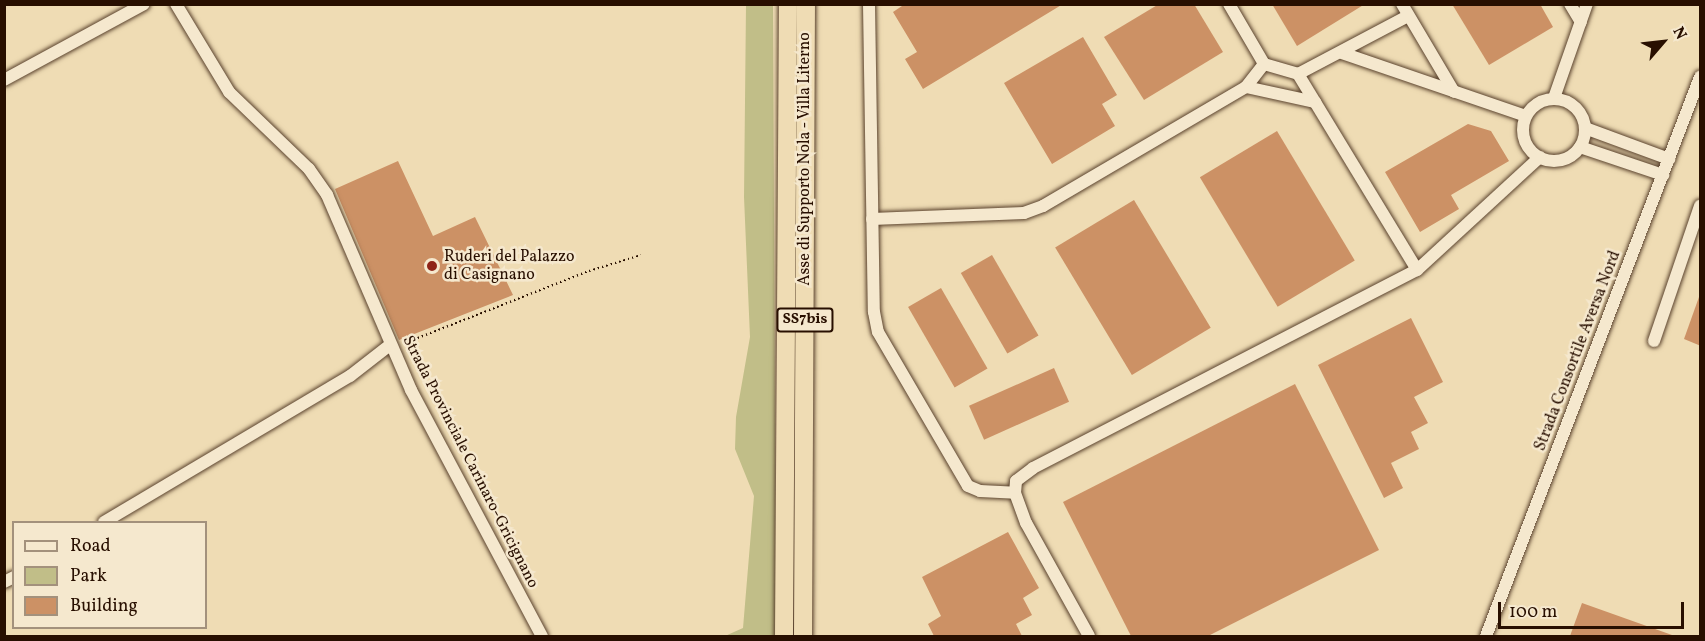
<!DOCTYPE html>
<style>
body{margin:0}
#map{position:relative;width:1705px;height:641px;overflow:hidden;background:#efdcb4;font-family:Vollkorn,serif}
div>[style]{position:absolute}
.green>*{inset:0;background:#c1be88}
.building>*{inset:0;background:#cc9165;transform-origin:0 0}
.path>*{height:2px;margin-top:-1px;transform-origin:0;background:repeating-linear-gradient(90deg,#280f00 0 1.5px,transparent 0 4.5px)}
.roads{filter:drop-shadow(0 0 2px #5a422d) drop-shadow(0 0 2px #5a422d)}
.minor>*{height:12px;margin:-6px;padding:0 6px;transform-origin:6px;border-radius:6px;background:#f5e8ce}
.minor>.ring{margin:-6px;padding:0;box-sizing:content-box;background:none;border:12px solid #f5e8ce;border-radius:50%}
.highway>*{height:18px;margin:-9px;padding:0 9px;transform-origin:9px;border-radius:9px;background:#efdcb4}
.dots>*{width:16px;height:16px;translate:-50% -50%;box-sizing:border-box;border:3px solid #f5e8ce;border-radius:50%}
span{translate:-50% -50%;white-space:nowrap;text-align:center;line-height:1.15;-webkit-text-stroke:5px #f5e8ce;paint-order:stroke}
.shield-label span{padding:2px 4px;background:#f5e8ce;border:2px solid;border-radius:4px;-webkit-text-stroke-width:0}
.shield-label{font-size:15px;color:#280f00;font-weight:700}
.street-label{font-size:16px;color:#280f00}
.poi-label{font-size:16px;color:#280f00}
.left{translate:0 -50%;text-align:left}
.frame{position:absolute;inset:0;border:6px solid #280f00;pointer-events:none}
.legend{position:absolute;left:12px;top:521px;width:195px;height:108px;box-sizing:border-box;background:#f5e8ce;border:2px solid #a3917c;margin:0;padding:8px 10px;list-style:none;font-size:18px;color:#280f00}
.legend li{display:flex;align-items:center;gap:12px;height:30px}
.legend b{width:30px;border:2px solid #a3917c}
.north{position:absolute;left:1633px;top:12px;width:60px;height:60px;-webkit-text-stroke:4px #f5e8ce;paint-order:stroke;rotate:62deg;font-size:16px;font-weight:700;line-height:24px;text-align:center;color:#280f00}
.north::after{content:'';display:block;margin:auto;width:21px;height:27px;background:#280f00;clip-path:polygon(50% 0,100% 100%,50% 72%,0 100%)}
.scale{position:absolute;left:1498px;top:602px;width:186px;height:27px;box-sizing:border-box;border:3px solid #280f00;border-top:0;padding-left:8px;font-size:18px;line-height:21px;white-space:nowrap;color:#280f00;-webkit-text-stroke:4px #f5e8ce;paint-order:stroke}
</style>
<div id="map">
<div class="green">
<div style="clip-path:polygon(746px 5px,773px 5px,776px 636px,725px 636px,743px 628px,754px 496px,735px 449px,736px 417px,750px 337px,744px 197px)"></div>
</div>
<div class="building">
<div style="clip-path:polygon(905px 4px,1063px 4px,923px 89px,905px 59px,917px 52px,893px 12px)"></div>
<div style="clip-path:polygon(1159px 4px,1194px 4px,1223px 52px,1144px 100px,1104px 37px)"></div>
<div style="clip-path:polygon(1272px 4px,1365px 4px,1297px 46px)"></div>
<div style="clip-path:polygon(1452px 4px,1540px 4px,1553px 27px,1489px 65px)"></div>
<div style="clip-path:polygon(1083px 37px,1117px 95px,1102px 104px,1115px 126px,1052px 164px,1004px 83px)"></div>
<div style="clip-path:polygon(1468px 124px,1491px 131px,1509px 161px,1451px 195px,1459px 209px,1420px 232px,1385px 172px)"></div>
<div style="left:1277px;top:131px;width:151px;height:90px;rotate:59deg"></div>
<div style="clip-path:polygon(398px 161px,433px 236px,475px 217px,513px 295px,399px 340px,335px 189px)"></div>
<div style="left:1134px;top:200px;width:149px;height:92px;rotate:59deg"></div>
<div style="left:992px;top:255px;width:93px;height:36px;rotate:60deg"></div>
<div style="left:941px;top:288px;width:93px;height:38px;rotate:60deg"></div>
<div style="clip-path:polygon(1699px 297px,1701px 297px,1701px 346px,1684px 339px)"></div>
<div style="clip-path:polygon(1411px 318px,1443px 382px,1414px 397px,1428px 423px,1411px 432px,1419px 449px,1391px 463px,1403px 488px,1384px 498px,1318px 365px)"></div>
<div style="left:1054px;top:368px;width:37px;height:93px;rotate:66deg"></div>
<div style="clip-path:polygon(1295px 384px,1379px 550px,1208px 636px,1131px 636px,1063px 502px)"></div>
<div style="clip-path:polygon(1008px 532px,1039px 588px,1023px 598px,1032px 615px,1016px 624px,1022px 636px,934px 636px,928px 624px,941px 616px,922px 577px)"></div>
<div style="clip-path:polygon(1582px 603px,1672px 635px,1672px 636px,1570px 636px)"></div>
</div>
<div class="path">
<div style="left:405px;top:343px;width:198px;rotate:-21.4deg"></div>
<div style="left:589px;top:271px;width:54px;rotate:-17.1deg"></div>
</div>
<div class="roads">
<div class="minor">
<div style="left:176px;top:4px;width:103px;rotate:58.9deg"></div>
<div style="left:229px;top:92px;width:111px;rotate:43.9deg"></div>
<div style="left:309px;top:169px;width:32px;rotate:55deg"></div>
<div style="left:327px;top:195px;width:212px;rotate:66.7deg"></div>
<div style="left:411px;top:390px;width:279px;rotate:62deg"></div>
<div style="left:869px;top:4px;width:308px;rotate:89.1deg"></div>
<div style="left:874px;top:312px;width:20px;rotate:79deg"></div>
<div style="left:878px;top:332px;width:178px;rotate:59.7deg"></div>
<div style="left:968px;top:486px;width:13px;rotate:23deg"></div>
<div style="left:980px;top:491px;width:35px;rotate:3deg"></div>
<div style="left:1229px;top:4px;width:69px;rotate:59.7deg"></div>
<div style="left:1264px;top:64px;width:35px;rotate:16deg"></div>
<div style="left:1298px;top:74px;width:124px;rotate:-27.8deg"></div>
<div style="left:1402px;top:4px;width:102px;rotate:59.4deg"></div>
<div style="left:1570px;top:4px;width:21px;rotate:59deg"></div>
<div style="left:1342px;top:53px;width:194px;rotate:18.9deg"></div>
<div style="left:1298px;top:74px;width:229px;rotate:58.7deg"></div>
<div style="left:4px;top:80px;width:159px;rotate:-28.5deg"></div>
<div style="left:1246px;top:87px;width:29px;rotate:-52deg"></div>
<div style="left:1554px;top:98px;width:100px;rotate:-70.7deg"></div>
<div class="ring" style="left:1523px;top:99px;width:50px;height:50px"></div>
<div style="left:1585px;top:128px;width:90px;rotate:20.3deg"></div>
<div style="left:1580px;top:147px;width:88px;rotate:18.6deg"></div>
<div style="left:872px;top:219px;width:152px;rotate:-2.3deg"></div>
<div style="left:1024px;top:213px;width:20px;rotate:-20deg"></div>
<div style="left:1043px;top:206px;width:235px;rotate:-30.4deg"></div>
<div style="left:1246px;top:87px;width:71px;rotate:12.3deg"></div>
<div style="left:1654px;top:341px;width:143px;rotate:-71.2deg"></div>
<div style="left:104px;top:522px;width:286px;rotate:-30.7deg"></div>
<div style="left:350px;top:376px;width:51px;rotate:-37.8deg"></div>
<div style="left:4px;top:582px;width:11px;rotate:-27deg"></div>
<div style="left:1089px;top:636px;width:129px;rotate:-119.1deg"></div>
<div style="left:1026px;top:523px;width:32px;rotate:-110deg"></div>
<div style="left:1015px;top:493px;width:12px;rotate:-85deg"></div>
<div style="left:1016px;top:481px;width:21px;rotate:-37deg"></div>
<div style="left:1033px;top:468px;width:432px;rotate:-27.3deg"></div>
<div style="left:1417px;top:270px;width:167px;rotate:-42.6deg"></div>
<div style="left:1486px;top:636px;width:599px;rotate:-69.05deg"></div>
</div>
<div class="highway">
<div style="left:784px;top:636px;width:632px;rotate:-89.64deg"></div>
<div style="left:803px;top:636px;width:632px;rotate:-89.73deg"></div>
</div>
</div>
<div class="dots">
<div style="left:432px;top:266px;background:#8f2418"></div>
</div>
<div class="shield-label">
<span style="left:805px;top:320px">SS7bis</span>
</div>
<div class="street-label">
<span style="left:805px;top:159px;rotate:-90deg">Asse di Supporto Nola - Villa Literno</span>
<span style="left:1578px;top:351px;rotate:-69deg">Strada Consortile Aversa Nord</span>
<span style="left:470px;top:462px;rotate:63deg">Strada Provinciale Carinaro-Gricignano</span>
</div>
<div class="poi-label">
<span class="left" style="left:444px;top:266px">Ruderi del Palazzo<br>di Casignano</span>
</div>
<div class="frame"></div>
<ul class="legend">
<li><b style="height:8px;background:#f5e8ce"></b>Road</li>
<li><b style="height:16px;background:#c1be88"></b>Park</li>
<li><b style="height:16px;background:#cc9165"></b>Building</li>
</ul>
<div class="north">N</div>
<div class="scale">100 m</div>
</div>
